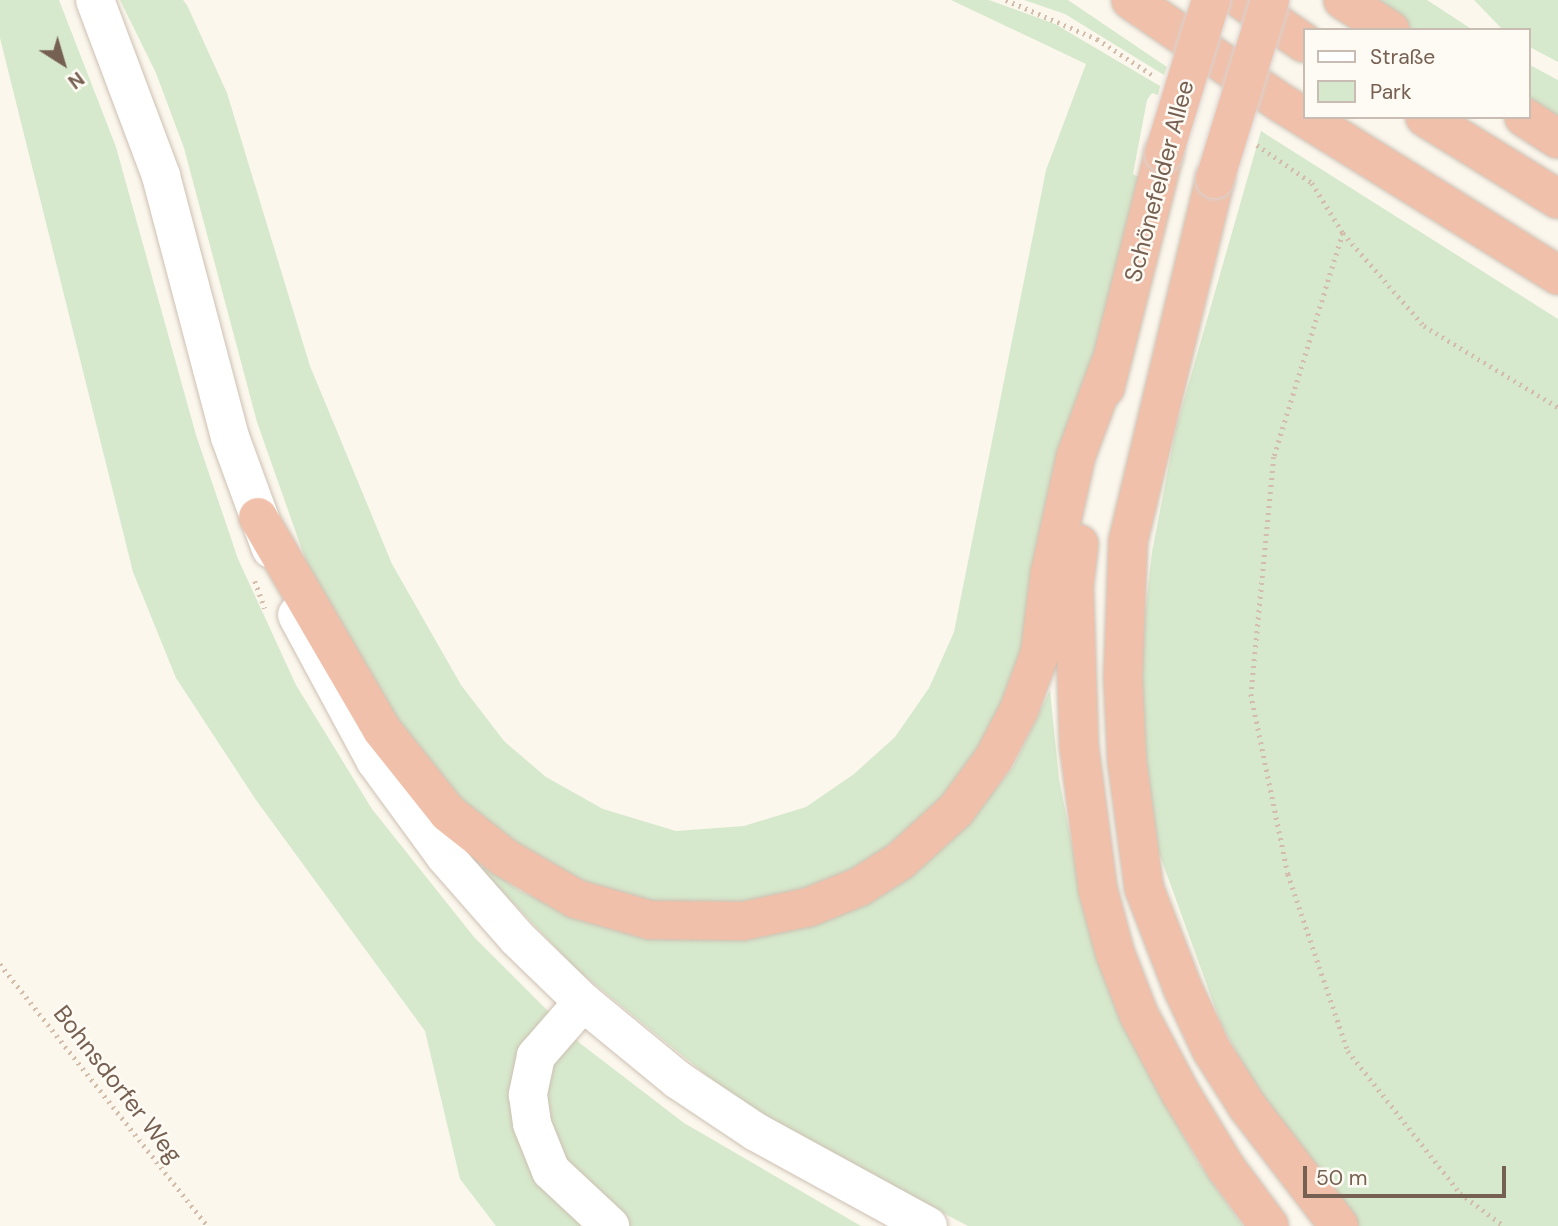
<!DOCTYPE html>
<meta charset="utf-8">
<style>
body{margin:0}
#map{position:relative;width:1558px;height:1226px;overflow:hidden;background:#fbf7ed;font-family:"DM Sans",sans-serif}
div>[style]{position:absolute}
.green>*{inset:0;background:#d6e9cc}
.path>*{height:4.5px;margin-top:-2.25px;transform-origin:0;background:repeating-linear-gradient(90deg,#d4bcaa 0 2px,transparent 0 7px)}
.roads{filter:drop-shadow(0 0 2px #cec0b3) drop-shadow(0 0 2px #cec0b3)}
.minor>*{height:38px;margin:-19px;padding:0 19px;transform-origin:19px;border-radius:19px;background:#fff}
.highway>*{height:38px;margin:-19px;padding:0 19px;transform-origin:19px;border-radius:19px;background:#f0c0aa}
.bridges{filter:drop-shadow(0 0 2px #d9d2ce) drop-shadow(0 0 2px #d9d2ce)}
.highway-bridge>*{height:38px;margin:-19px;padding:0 19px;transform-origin:19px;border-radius:19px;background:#f0c0aa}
span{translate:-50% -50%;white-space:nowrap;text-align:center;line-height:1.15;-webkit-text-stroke:5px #fefaf4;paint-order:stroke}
.street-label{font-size:24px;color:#766051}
.legend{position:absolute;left:1303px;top:28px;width:228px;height:91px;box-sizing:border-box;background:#fefaf4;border:2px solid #c8bcb3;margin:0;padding:9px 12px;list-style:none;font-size:21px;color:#766051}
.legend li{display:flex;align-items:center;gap:14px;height:35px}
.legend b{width:35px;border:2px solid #c8bcb3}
.north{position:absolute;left:28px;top:28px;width:70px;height:70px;-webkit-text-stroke:5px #fefaf4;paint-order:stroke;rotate:143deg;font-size:19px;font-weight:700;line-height:28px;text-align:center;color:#766051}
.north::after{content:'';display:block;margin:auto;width:24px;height:32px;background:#766051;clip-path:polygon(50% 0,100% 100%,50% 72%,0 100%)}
.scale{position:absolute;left:1303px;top:1166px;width:203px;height:32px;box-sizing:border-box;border:4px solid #766051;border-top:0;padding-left:9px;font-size:21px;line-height:24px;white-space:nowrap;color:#766051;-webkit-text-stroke:5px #fefaf4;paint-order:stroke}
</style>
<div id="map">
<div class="green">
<div style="clip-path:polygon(0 0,59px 0,116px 147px,196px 435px,238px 559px,296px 685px,372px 809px,474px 937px,581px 1044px,684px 1123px,861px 1226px,496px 1226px,460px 1179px,425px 1031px,256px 800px,176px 678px,133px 572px,0 38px)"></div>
<div style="clip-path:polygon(120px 0,183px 0,187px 5px,227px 93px,310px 366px,392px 564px,461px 685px,504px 741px,546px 777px,603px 809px,676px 831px,744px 826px,806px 807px,854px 774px,895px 737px,929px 688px,954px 632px,1046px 170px,1086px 64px,951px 0,989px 0,1055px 24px,1160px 86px,1158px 95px,1152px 93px,1147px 100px,1133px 174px,1140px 178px,1068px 460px,1040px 617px,965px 783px,867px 863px,819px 886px,750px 904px,673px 905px,621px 897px,578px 884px,475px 820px,406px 742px,307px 564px,257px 422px,184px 148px,156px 73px)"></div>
<div style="clip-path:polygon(1024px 0,1068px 0,1167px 67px,1164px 75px,1065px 14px)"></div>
<div style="clip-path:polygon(1361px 0,1427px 0,1473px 30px,1407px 30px)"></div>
<div style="clip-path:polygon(1474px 0,1558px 0,1558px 62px,1528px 46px,1528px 30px,1503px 30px)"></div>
<div style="clip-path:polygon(1528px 64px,1558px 80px,1558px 126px,1528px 108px)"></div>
<div style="clip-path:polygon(1261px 131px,1558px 319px,1558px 1226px,1357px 1226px,1267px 1108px,1221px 1024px,1158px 850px,1144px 742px,1141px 650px,1152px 552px,1176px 428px)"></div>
<div style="clip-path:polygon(1050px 690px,1059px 779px,1083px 900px,1140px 1057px,1198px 1162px,1243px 1226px,968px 1226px,816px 1147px,727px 1092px,576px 969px,481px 869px,485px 866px,520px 891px,567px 910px,695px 936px,962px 830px,1013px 767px)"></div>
</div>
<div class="path">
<div style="left:1006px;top:0;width:99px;rotate:23.2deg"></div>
<div style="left:1097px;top:39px;width:68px;rotate:33deg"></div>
<div style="left:1257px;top:145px;width:67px;rotate:34.6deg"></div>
<div style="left:1312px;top:183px;width:59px;rotate:58.2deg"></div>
<div style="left:1343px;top:233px;width:123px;rotate:48.9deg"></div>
<div style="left:1424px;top:326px;width:157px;rotate:31.2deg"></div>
<div style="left:1343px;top:233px;width:234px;rotate:107.1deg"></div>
<div style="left:1274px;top:457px;width:238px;rotate:95.5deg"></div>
<div style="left:1251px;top:694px;width:184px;rotate:78.4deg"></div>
<div style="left:1288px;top:874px;width:187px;rotate:71.3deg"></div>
<div style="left:1348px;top:1051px;width:181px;rotate:51.7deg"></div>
<div style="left:1460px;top:1193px;width:55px;rotate:36.9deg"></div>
<div style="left:255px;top:581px;width:29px;rotate:70deg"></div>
<div style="left:0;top:964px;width:335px;rotate:51.6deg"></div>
</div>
<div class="roads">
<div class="minor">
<div style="left:95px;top:0;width:188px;rotate:69.4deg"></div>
<div style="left:161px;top:176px;width:270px;rotate:75.2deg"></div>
<div style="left:230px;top:437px;width:119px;rotate:69.9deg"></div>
<div style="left:297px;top:615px;width:165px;rotate:61.7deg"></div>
<div style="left:375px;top:760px;width:119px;rotate:53.9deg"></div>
<div style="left:445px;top:856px;width:109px;rotate:48.7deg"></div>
<div style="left:517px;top:938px;width:92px;rotate:44.1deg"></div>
<div style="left:583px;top:1002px;width:123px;rotate:39.4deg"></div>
<div style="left:678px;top:1080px;width:94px;rotate:33.7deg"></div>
<div style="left:756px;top:1132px;width:196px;rotate:28.7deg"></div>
<div style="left:583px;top:1002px;width:72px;rotate:131deg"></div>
<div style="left:536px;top:1056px;width:40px;rotate:102deg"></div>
<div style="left:528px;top:1095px;width:29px;rotate:82deg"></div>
<div style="left:532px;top:1124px;width:51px;rotate:68deg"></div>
<div style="left:551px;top:1171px;width:81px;rotate:43deg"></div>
</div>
<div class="highway">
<div style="left:1131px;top:0;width:184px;rotate:34.4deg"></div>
<div style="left:1283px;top:104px;width:324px;rotate:31.9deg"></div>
<div style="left:1242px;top:0;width:75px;rotate:34.7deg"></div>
<div style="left:1343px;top:0;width:56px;rotate:32.6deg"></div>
<div style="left:1425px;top:117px;width:156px;rotate:31.7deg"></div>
<div style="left:1524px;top:117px;width:40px;rotate:32.9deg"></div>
<div style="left:1215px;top:179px;width:373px;rotate:103.5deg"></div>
<div style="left:1128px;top:542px;width:135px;rotate:92.1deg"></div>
<div style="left:1123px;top:677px;width:84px;rotate:87.3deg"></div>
<div style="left:1127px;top:761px;width:128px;rotate:82.4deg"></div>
<div style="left:1144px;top:888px;width:108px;rotate:68.9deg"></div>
<div style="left:1183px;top:989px;width:66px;rotate:65deg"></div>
<div style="left:1211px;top:1049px;width:67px;rotate:57.7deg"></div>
<div style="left:1247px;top:1106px;width:151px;rotate:52.5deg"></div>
<div style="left:1105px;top:388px;width:242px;rotate:-75.9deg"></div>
<div style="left:258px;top:517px;width:246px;rotate:59.8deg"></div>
<div style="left:382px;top:730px;width:106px;rotate:51.5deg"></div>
<div style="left:448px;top:813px;width:73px;rotate:38.3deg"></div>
<div style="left:505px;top:858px;width:82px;rotate:30deg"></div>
<div style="left:576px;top:899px;width:77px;rotate:15.8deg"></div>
<div style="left:650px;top:920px;width:93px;rotate:0.6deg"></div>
<div style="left:743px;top:921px;width:67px;rotate:-12deg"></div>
<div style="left:809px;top:907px;width:54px;rotate:-21.8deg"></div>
<div style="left:859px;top:887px;width:49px;rotate:-32.4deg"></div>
<div style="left:900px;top:861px;width:76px;rotate:-42.3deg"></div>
<div style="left:956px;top:810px;width:64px;rotate:-53.8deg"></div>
<div style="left:994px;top:758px;width:54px;rotate:-62.5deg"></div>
<div style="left:1019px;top:710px;width:61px;rotate:-69.8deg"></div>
<div style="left:1040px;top:653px;width:81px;rotate:-82.9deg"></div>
<div style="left:1050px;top:573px;width:120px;rotate:-77.5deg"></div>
<div style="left:1076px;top:456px;width:98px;rotate:-69.7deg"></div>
<div style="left:1079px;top:544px;width:42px;rotate:96.8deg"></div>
<div style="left:1074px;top:586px;width:160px;rotate:88.2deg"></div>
<div style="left:1079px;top:746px;width:145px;rotate:82.5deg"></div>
<div style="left:1098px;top:890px;width:65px;rotate:74.9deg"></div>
<div style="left:1115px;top:953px;width:66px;rotate:68.8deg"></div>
<div style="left:1139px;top:1015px;width:89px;rotate:62deg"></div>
<div style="left:1181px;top:1094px;width:87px;rotate:58.7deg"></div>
<div style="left:1226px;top:1168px;width:72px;rotate:53.4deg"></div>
</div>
</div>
<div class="bridges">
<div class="highway-bridge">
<div style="left:1164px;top:153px;width:160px;rotate:-72.9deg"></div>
<div style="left:1215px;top:179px;width:187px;rotate:-72.9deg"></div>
</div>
</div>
<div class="street-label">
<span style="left:1159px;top:181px;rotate:-75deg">Schönefelder Allee</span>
<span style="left:118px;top:1084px;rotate:52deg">Bohnsdorfer Weg</span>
</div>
<ul class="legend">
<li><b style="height:9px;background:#fff"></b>Straße</li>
<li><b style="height:19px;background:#d6e9cc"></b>Park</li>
</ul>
<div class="north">N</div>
<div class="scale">50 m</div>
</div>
